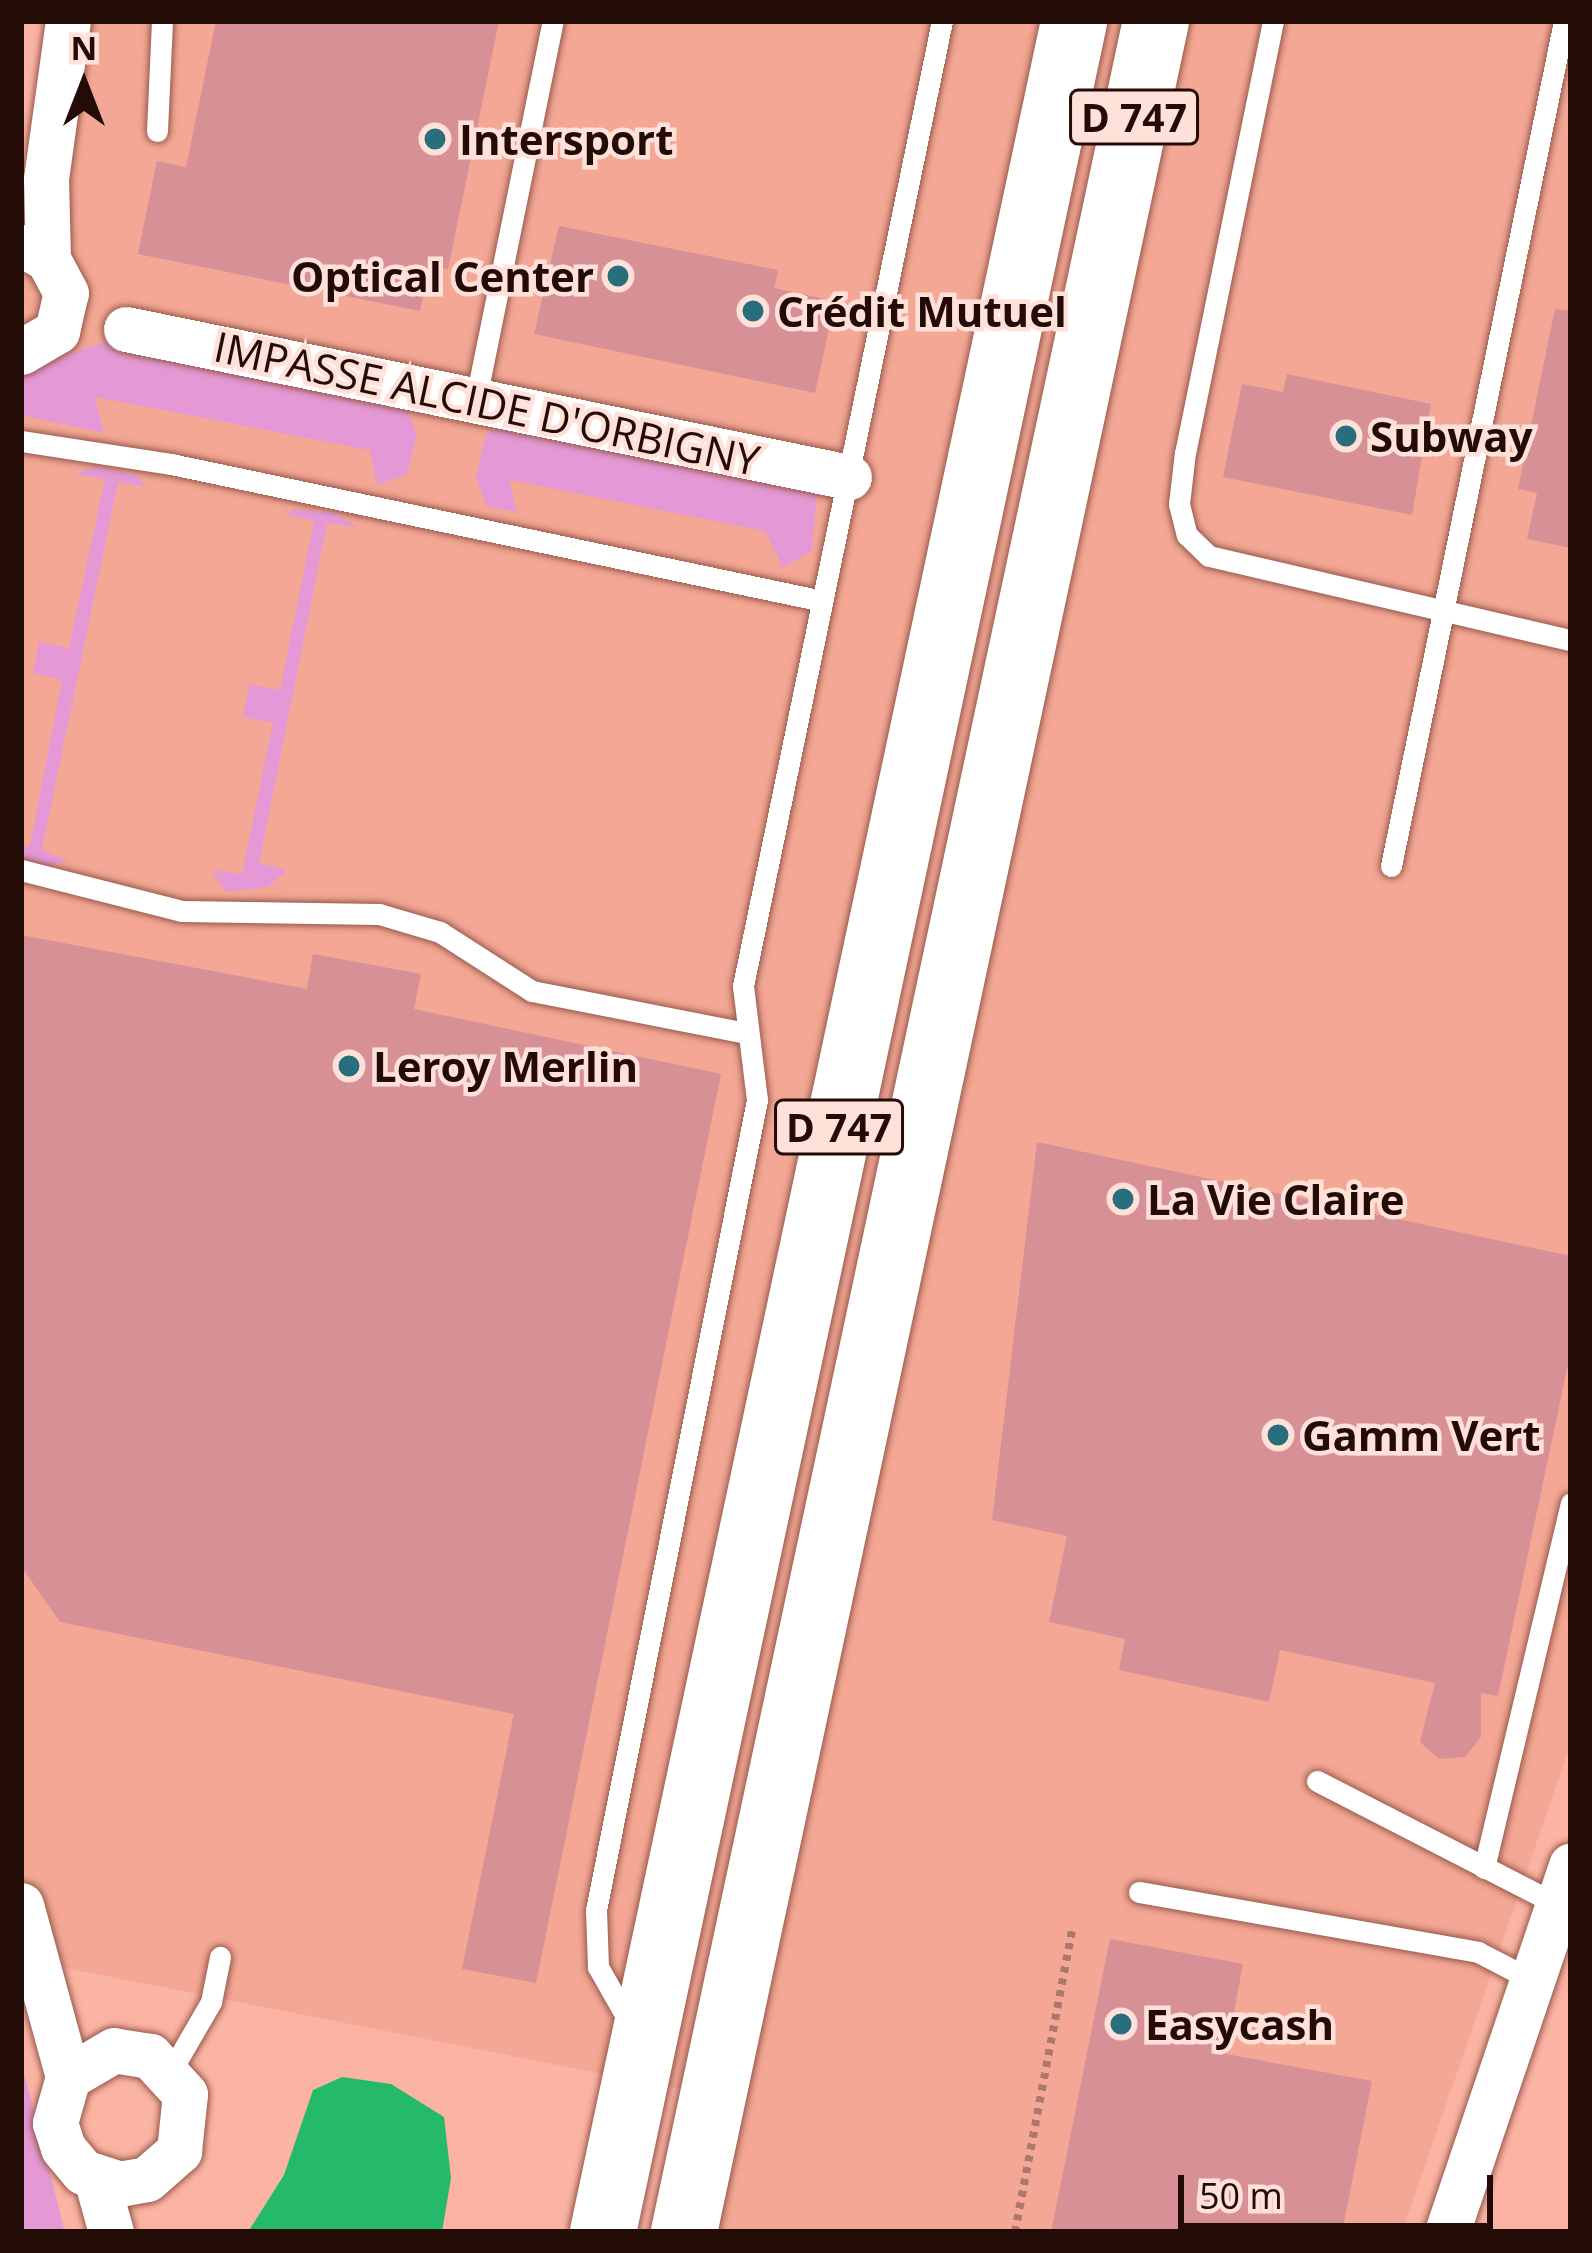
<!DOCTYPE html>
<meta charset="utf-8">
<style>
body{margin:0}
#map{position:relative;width:1592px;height:2253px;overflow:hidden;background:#fbb4a4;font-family:"Open Sans",sans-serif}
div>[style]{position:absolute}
.built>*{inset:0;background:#f3a794}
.green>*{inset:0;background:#e499d6}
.water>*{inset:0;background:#24ba6a}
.building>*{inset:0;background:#d69096}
.path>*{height:8px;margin-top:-4px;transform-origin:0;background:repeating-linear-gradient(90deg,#ad776b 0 6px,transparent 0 12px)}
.roads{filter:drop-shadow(0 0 3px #98594b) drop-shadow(0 0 3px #98594b)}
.lane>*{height:21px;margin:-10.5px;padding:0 10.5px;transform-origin:10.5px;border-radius:10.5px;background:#fff}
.street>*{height:45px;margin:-22.5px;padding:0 22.5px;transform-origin:22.5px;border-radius:22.5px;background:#fff}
.highway>*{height:66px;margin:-33px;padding:0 33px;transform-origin:33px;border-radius:33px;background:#fff}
.dots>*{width:33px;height:33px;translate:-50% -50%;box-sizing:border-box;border:6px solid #ffe1da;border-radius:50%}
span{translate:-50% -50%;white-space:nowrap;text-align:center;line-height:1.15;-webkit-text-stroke:9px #ffe1da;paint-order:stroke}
.shield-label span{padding:3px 9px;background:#ffe1da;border:3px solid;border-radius:9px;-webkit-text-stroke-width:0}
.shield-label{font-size:39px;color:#230b06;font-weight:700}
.poi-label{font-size:42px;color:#230b06;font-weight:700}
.left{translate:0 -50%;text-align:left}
.right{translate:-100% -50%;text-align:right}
.street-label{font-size:42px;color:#230b06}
.frame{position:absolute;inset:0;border:24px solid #230b06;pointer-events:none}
.north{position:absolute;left:24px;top:24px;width:120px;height:120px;-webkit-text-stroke:9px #ffe1da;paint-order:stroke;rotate:0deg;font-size:33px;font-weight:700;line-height:48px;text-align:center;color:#230b06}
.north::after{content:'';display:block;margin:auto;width:42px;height:54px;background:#230b06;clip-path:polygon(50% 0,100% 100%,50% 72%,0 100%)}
.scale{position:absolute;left:1178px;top:2175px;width:315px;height:54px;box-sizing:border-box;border:6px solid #230b06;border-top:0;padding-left:15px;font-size:36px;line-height:42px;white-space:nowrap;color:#230b06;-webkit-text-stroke:9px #ffe1da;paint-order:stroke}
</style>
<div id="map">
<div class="built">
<div style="clip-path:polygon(88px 21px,1571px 21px,1571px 1743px,1402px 2232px,718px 2232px,745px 2102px,56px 1966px,21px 1886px,21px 283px,51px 209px)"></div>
</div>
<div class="green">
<div style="clip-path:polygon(109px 341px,408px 409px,417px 436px,407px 474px,377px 485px,370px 450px,95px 397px,104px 433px,21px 415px,21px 369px)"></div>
<div style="clip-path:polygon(497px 426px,817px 493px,812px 550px,783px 568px,765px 531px,510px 480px,516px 512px,487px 507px,476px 478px,485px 436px)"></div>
<div style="clip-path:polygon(96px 466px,137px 475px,145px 487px,118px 482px,42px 849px,68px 862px,45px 865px,21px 859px,21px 846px,30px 846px,62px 680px,33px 673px,39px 642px,69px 648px,105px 479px,75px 474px)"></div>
<div style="clip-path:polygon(292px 509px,335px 513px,358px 527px,327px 523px,259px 863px,287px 870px,268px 887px,225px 892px,212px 870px,242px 874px,273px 723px,243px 717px,249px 684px,280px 690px,314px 521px,288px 515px)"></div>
<div style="clip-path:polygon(21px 2061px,65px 2232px,21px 2232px)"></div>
</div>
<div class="water">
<div style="clip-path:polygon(342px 2077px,391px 2084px,444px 2117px,451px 2178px,442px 2232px,248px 2232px,284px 2175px,313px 2090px)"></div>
</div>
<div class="building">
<div style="clip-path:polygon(216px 21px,499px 21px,448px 269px,429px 266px,420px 311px,138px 254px,157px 161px,186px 167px)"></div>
<div style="clip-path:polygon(559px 226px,778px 270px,774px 288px,835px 301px,815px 393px,534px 334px)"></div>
<div style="clip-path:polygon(1555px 309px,1571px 311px,1571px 548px,1527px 539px,1537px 493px,1518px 489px)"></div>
<div style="clip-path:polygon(1287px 374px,1431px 404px,1412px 515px,1223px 477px,1242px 384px,1283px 392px)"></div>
<div style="clip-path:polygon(21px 935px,307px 989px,313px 954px,421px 974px,414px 1009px,721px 1074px,536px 1983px,462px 1969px,514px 1714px,60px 1622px,21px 1566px)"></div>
<div style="clip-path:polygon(1037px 1142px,1571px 1256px,1571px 1350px,1498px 1696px,1481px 1693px,1481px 1737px,1465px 1757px,1439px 1759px,1420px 1742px,1435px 1683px,1280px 1650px,1269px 1702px,1119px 1670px,1125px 1639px,1049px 1622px,1067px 1536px,992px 1520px)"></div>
<div style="clip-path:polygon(1110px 1939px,1243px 1964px,1226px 2054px,1372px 2081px,1342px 2232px,1051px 2232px)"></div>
</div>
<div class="path">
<div style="left:1015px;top:2232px;width:311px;rotate:-79.3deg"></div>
</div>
<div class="roads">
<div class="lane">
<div style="left:1273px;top:21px;width:440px;rotate:101.5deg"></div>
<div style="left:1185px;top:452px;width:52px;rotate:96.6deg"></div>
<div style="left:1179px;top:504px;width:32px;rotate:76deg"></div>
<div style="left:1187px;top:535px;width:30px;rotate:44deg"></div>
<div style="left:1209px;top:556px;width:372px;rotate:13.1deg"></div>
<div style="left:157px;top:131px;width:110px;rotate:-87.4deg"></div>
<div style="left:475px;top:403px;width:390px;rotate:-78.5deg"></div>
<div style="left:21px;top:441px;width:152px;rotate:8.7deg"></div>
<div style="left:171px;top:464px;width:661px;rotate:11.87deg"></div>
<div style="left:1391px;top:866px;width:863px;rotate:-78.43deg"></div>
<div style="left:21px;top:870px;width:166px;rotate:14.3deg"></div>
<div style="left:182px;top:911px;width:197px;rotate:0.9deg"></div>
<div style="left:379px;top:914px;width:64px;rotate:16.4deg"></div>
<div style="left:440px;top:932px;width:109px;rotate:32.7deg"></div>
<div style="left:532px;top:991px;width:218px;rotate:11.1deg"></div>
<div style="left:1317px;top:1781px;width:271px;rotate:27.2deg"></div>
<div style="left:1484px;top:1868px;width:375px;rotate:-76.6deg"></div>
<div style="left:1139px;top:1892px;width:344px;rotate:10deg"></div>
<div style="left:1478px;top:1952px;width:61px;rotate:27.4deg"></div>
<div style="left:631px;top:2025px;width:67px;rotate:-119.6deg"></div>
<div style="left:598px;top:1967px;width:57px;rotate:-92deg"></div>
<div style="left:596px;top:1910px;width:826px;rotate:-78.76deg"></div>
<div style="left:757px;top:1100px;width:115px;rotate:-97deg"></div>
<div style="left:743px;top:986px;width:985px;rotate:-78.35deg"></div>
<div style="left:171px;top:2071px;width:80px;rotate:-59.9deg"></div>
<div style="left:211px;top:2002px;width:46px;rotate:-78.7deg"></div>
</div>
<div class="street">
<div style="left:48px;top:259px;width:80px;rotate:-91.4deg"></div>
<div style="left:46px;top:179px;width:160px;rotate:-82.1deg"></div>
<div style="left:126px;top:329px;width:738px;rotate:11.57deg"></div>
<div style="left:21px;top:352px;width:42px;rotate:-30.3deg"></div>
<div style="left:57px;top:331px;width:39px;rotate:-77deg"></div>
<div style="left:66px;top:293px;width:38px;rotate:-118deg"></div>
<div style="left:48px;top:259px;width:25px;rotate:-151deg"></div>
<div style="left:21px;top:1905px;width:178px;rotate:74.7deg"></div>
<div style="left:68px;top:2077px;width:48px;rotate:105.8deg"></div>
<div style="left:55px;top:2123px;width:26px;rotate:72deg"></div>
<div style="left:63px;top:2148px;width:31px;rotate:50deg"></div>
<div style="left:83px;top:2172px;width:38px;rotate:18deg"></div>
<div style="left:119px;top:2184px;width:28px;rotate:-10deg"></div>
<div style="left:147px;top:2179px;width:43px;rotate:-41.2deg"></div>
<div style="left:179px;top:2151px;width:57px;rotate:-84deg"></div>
<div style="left:185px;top:2094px;width:52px;rotate:-132.6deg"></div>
<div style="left:150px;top:2056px;width:36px;rotate:-171deg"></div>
<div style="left:114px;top:2050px;width:53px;rotate:149.6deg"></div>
<div style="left:96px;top:2178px;width:56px;rotate:74.5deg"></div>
<div style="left:1447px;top:2232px;width:387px;rotate:-71.3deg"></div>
</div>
<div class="highway">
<div style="left:603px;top:2232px;width:2261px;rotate:-77.97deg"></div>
<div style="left:684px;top:2232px;width:2261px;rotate:-77.95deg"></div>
</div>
</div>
<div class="dots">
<div style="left:435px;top:139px;background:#286e7c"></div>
<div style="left:618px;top:276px;background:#286e7c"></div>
<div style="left:753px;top:311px;background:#286e7c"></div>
<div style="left:1346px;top:436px;background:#286e7c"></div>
<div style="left:349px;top:1066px;background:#286e7c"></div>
<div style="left:1123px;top:1199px;background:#286e7c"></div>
<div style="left:1278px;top:1435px;background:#286e7c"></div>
<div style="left:1121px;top:2024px;background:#286e7c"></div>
</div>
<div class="shield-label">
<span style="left:1134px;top:117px">D 747</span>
<span style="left:839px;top:1127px">D 747</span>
</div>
<div class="poi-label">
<span class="left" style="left:459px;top:139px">Intersport</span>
<span class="right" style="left:594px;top:276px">Optical Center</span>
<span class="left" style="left:777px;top:311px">Crédit Mutuel</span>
<span class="left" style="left:1370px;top:436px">Subway</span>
<span class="left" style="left:373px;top:1066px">Leroy Merlin</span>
<span class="left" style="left:1147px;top:1199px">La Vie Claire</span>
<span class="left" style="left:1302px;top:1435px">Gamm Vert</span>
<span class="left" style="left:1145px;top:2024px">Easycash</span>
</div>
<div class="street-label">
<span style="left:487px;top:403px;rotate:12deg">IMPASSE ALCIDE D'ORBIGNY</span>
</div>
<div class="frame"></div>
<div class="north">N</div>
<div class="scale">50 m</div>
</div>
